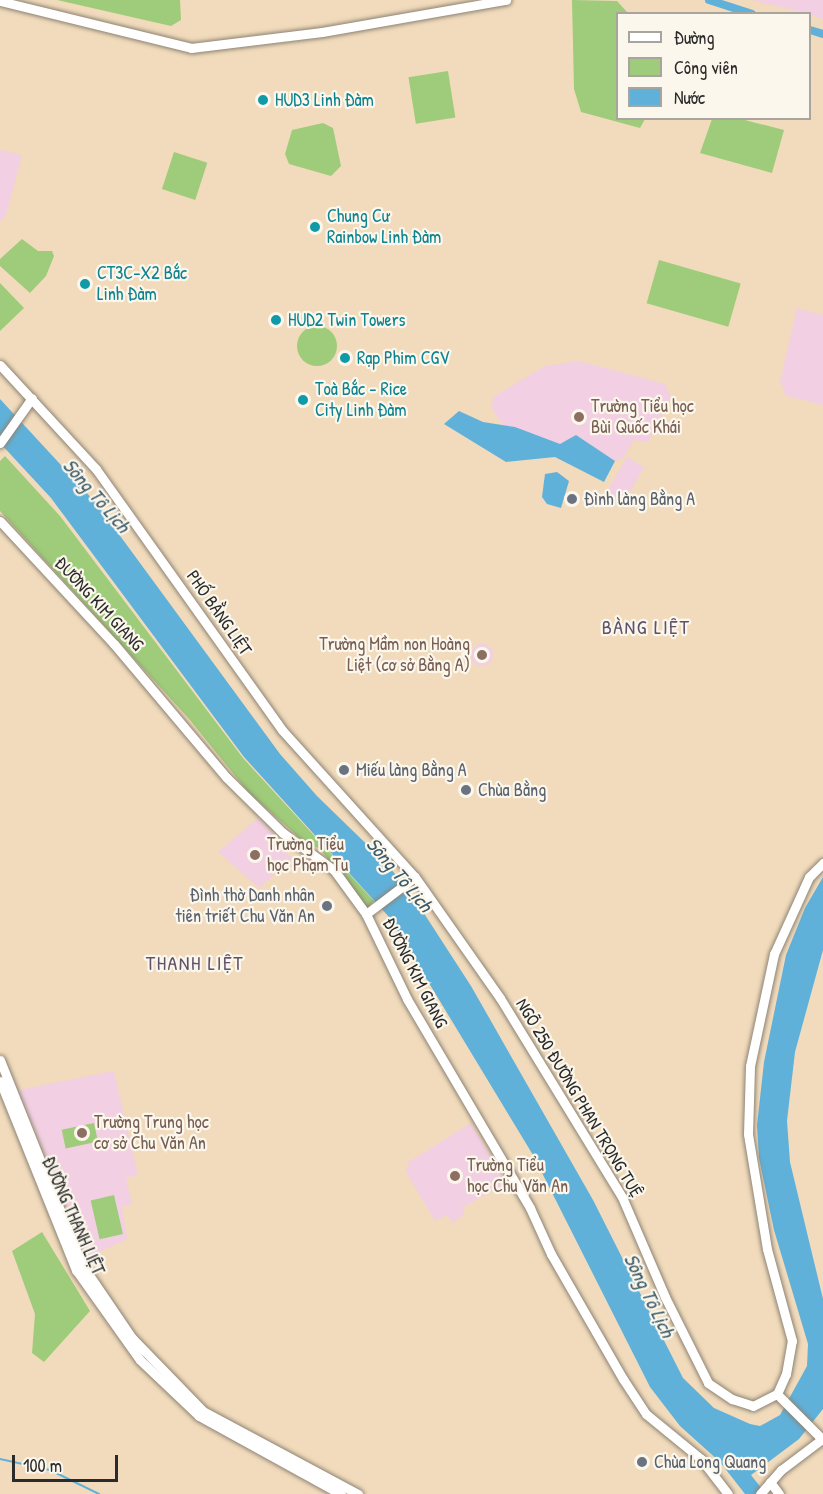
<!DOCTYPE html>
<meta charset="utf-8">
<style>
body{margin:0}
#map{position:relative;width:823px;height:1494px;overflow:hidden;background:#f1dbbc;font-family:"Patrick Hand",sans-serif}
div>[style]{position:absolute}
.built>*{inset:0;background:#f2cfe2;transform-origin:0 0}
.round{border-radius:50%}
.green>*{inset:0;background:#9fcc7a;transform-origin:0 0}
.water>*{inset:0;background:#5fb1da}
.stream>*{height:2px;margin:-1px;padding:0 1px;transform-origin:1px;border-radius:1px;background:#5fb1da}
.canal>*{height:8px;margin:-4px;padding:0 4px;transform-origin:4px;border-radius:4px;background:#5fb1da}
.roads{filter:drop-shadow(0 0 2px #8e8374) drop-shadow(0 0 2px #8e8374)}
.secondary>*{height:9px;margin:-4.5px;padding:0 4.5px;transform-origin:4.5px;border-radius:4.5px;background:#fff}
.dots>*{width:16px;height:16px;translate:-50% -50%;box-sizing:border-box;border:3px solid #fbf7ec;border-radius:50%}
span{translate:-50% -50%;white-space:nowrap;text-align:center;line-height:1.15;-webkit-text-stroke:4.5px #fbf7ec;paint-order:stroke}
.culture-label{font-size:18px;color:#0d838f}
.left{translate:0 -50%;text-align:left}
.education-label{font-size:18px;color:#785e54}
.right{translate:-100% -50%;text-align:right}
.worship-label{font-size:18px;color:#5b616d}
.street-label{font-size:18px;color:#2b2b2b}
.water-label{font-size:20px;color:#3d5a68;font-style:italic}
.neighbourhood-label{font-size:20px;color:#60526a;letter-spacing:1.5px}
.legend{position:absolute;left:616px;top:12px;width:195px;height:108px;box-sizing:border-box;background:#fbf7ec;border:2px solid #a8a59f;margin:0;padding:8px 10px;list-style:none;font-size:18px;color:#2b2b2b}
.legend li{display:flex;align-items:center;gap:12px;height:30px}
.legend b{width:30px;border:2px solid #a8a59f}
.scale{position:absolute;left:12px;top:1455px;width:106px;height:27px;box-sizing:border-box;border:3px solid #2b2b2b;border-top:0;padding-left:8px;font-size:18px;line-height:21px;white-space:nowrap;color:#2b2b2b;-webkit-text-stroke:4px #fbf7ec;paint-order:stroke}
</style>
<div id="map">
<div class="built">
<div style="clip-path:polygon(752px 0,823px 0,823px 20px,810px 14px)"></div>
<div style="clip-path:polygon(0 150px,22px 155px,6px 215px,0 222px)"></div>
<div style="clip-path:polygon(797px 308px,823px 315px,823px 405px,786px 396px,780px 381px)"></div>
<div style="clip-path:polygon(579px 361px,665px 384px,671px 397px,648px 442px,634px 440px,623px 458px,615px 461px,576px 435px,560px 444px,503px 425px,492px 409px,493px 397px,545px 366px)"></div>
<div style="left:627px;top:457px;width:20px;height:40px;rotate:30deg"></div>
<div class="round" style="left:471px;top:644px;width:22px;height:22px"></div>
<div style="clip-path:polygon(258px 818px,276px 836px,275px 845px,293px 858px,259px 888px,218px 852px)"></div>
<div style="clip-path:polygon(114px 1071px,138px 1176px,126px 1177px,132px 1204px,122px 1207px,127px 1239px,88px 1257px,18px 1090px)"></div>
<div style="clip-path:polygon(471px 1123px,506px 1183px,462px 1208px,465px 1214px,452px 1223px,447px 1215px,435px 1221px,405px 1170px,409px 1167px,407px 1163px)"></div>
</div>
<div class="green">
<div style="clip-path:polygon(57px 0,180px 0,181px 20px,171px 26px)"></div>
<div style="clip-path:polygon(572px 0,617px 1px,628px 13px,618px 14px,618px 118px,645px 119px,640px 128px,581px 112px,574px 89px)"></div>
<div style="left:448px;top:71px;width:47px;height:40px;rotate:81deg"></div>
<div style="clip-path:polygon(712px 119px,741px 119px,784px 130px,772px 173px,700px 153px)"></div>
<div style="clip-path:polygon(323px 123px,333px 128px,341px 166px,331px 176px,289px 164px,285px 154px,292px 130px)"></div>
<div style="left:174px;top:152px;width:35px;height:39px;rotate:18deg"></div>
<div style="clip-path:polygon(22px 239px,38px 251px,52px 251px,54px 256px,46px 276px,30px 293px,0 266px,0 259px)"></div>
<div style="left:659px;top:260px;width:85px;height:45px;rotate:16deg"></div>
<div style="clip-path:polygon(0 283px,24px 308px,0 331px)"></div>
<div class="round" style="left:297px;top:326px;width:40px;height:40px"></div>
<div style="clip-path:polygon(5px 456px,60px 516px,243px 758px,374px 901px,367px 908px,320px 849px,303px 841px,249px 793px,190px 720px,0 511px,0 461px)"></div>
<div style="left:94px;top:1123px;width:19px;height:33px;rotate:78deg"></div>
<div style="left:114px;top:1195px;width:40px;height:24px;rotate:77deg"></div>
<div style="clip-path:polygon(42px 1232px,90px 1311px,44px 1362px,32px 1353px,35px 1314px,12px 1251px)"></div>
</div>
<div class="water">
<div style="clip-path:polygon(0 399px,96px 503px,280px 754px,317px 796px,388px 865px,416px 901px,471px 986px,593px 1200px,683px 1378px,714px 1408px,750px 1424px,760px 1426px,780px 1415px,807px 1366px,808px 1344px,774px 1230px,759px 1158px,757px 1125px,764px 1062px,786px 955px,805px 908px,823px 877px,823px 950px,795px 1052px,787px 1121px,790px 1162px,823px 1299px,823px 1409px,799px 1439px,751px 1475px,766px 1494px,745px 1494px,720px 1462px,680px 1426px,650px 1387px,533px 1155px,389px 917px,244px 757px,51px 498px,0 443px)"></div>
<div style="clip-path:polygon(459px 411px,483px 422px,515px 427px,560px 444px,576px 435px,615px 461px,604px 482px,555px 457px,506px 462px,444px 424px)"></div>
<div style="clip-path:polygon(557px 472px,569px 481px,561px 508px,547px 504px,542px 497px,545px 474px)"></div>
</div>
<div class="stream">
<div style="left:0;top:1459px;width:51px;rotate:12.4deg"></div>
<div style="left:50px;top:1470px;width:55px;rotate:26.1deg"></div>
</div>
<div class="canal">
<div style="left:709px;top:0;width:45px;rotate:18deg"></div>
<div style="left:810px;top:30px;width:14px;rotate:17deg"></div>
</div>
<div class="roads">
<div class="secondary">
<div style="left:0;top:1px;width:197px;rotate:13.8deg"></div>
<div style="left:191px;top:48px;width:132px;rotate:-7deg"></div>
<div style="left:322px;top:32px;width:187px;rotate:-9.9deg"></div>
<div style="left:0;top:365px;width:142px;rotate:47.3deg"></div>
<div style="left:96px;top:469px;width:320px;rotate:54.5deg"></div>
<div style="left:282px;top:730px;width:198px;rotate:47.9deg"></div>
<div style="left:415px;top:877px;width:148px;rotate:54.9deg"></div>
<div style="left:500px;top:998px;width:233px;rotate:58.5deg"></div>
<div style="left:622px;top:1197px;width:109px;rotate:66.7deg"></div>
<div style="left:665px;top:1297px;width:96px;rotate:63.4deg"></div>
<div style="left:708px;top:1383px;width:29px;rotate:34deg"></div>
<div style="left:732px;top:1399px;width:22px;rotate:18deg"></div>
<div style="left:753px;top:1406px;width:27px;rotate:-27deg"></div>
<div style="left:0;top:443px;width:55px;rotate:-54.6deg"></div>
<div style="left:0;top:521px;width:168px;rotate:47.2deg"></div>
<div style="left:114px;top:644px;width:175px;rotate:49.9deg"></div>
<div style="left:227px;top:778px;width:78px;rotate:44.5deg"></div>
<div style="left:283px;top:833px;width:63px;rotate:36deg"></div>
<div style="left:334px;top:870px;width:54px;rotate:54deg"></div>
<div style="left:366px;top:914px;width:94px;rotate:64.2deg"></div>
<div style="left:407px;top:999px;width:243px;rotate:59.5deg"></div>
<div style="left:530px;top:1208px;width:51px;rotate:65.5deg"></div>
<div style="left:551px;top:1254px;width:144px;rotate:60.1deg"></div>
<div style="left:623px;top:1379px;width:42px;rotate:56.7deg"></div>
<div style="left:646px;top:1414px;width:71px;rotate:39.3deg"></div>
<div style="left:701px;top:1459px;width:44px;rotate:52.4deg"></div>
<div style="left:366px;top:914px;width:61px;rotate:-37.1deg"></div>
<div style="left:0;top:1060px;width:219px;rotate:68.2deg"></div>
<div style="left:81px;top:1263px;width:91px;rotate:55.8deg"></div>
<div style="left:132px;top:1338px;width:102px;rotate:45.8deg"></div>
<div style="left:203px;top:1411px;width:176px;rotate:28.2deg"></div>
<div style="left:0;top:1081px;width:204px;rotate:68.1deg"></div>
<div style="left:76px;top:1270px;width:110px;rotate:54.6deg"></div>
<div style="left:140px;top:1360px;width:81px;rotate:43.5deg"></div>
<div style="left:199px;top:1416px;width:162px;rotate:28.8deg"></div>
<div style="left:777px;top:1394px;width:22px;rotate:-66deg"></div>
<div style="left:786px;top:1374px;width:34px;rotate:-80deg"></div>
<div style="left:792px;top:1341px;width:95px;rotate:-105.2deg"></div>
<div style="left:767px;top:1249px;width:117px;rotate:-99.4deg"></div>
<div style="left:748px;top:1134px;width:68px;rotate:-88.3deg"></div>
<div style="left:750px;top:1066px;width:115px;rotate:-77.9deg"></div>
<div style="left:774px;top:954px;width:85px;rotate:-65.6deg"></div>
<div style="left:809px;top:877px;width:20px;rotate:-45deg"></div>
<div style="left:770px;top:1482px;width:15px;rotate:53deg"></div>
<div style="left:760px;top:1494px;width:32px;rotate:-49deg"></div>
<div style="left:781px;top:1470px;width:51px;rotate:-37.1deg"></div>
<div style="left:822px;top:1439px;width:64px;rotate:-135deg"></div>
</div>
</div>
<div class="dots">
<div style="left:263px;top:100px;background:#0f9aa8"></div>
<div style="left:315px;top:227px;background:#0f9aa8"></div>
<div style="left:85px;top:284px;background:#0f9aa8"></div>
<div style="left:276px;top:320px;background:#0f9aa8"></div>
<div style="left:345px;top:358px;background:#0f9aa8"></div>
<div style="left:303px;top:400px;background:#0f9aa8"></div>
<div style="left:579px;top:417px;background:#8d6e63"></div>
<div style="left:572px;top:499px;background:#6b7280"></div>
<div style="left:482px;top:655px;background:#8d6e63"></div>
<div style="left:344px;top:770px;background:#6b7280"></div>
<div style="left:466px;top:790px;background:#6b7280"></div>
<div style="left:255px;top:855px;background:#8d6e63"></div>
<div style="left:327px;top:906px;background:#6b7280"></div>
<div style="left:82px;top:1133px;background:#8d6e63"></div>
<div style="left:455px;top:1176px;background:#8d6e63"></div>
<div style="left:642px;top:1462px;background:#6b7280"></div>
</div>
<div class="culture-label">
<span class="left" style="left:275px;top:100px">HUD3 Linh Đàm</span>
<span class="left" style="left:327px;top:227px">Chung Cư<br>Rainbow Linh Đàm</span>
<span class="left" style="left:97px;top:284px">CT3C-X2 Bắc<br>Linh Đàm</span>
<span class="left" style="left:288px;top:320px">HUD2 Twin Towers</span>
<span class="left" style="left:357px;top:358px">Rạp Phim CGV</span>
<span class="left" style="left:315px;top:400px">Toà Bắc - Rice<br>City Linh Đàm</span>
</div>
<div class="education-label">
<span class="left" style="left:591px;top:417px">Trường Tiểu học<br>Bùi Quốc Khái</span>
<span class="right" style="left:470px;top:655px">Trường Mầm non Hoàng<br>Liệt (cơ sở Bằng A)</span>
<span class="left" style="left:267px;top:855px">Trường Tiểu<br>học Phạm Tu</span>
<span class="left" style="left:94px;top:1133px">Trường Trung học<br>cơ sở Chu Văn An</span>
<span class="left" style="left:467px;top:1176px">Trường Tiểu<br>học Chu Văn An</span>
</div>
<div class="worship-label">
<span class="left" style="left:584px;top:499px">Đình làng Bằng A</span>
<span class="left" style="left:356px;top:770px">Miếu làng Bằng A</span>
<span class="left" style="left:478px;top:790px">Chùa Bằng</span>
<span class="right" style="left:315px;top:906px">Đình thờ Danh nhân<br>tiên triết Chu Văn An</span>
<span class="left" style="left:654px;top:1462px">Chùa Long Quang</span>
</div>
<div class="street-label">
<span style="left:99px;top:604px;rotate:47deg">ĐƯỜNG KIM GIANG</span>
<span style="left:219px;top:613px;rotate:55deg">PHỐ BẰNG LIỆT</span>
<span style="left:415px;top:973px;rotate:63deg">ĐƯỜNG KIM GIANG</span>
<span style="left:579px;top:1098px;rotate:59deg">NGÕ 250 ĐƯỜNG PHAN TRỌNG TUỆ</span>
<span style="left:73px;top:1216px;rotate:66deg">ĐƯỜNG THANH LIỆT</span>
</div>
<div class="water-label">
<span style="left:97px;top:495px;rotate:49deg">Sông Tô Lịch</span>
<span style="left:400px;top:874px;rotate:50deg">Sông Tô Lịch</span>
<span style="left:650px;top:1295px;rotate:64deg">Sông Tô Lịch</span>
</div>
<div class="neighbourhood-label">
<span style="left:646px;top:626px">BÀNG LIỆT</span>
<span style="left:195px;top:962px">THANH LIỆT</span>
</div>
<ul class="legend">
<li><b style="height:8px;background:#fff"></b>Đường</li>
<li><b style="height:16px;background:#9fcc7a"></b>Công viên</li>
<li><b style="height:16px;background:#5fb1da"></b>Nước</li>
</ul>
<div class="scale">100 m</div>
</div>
